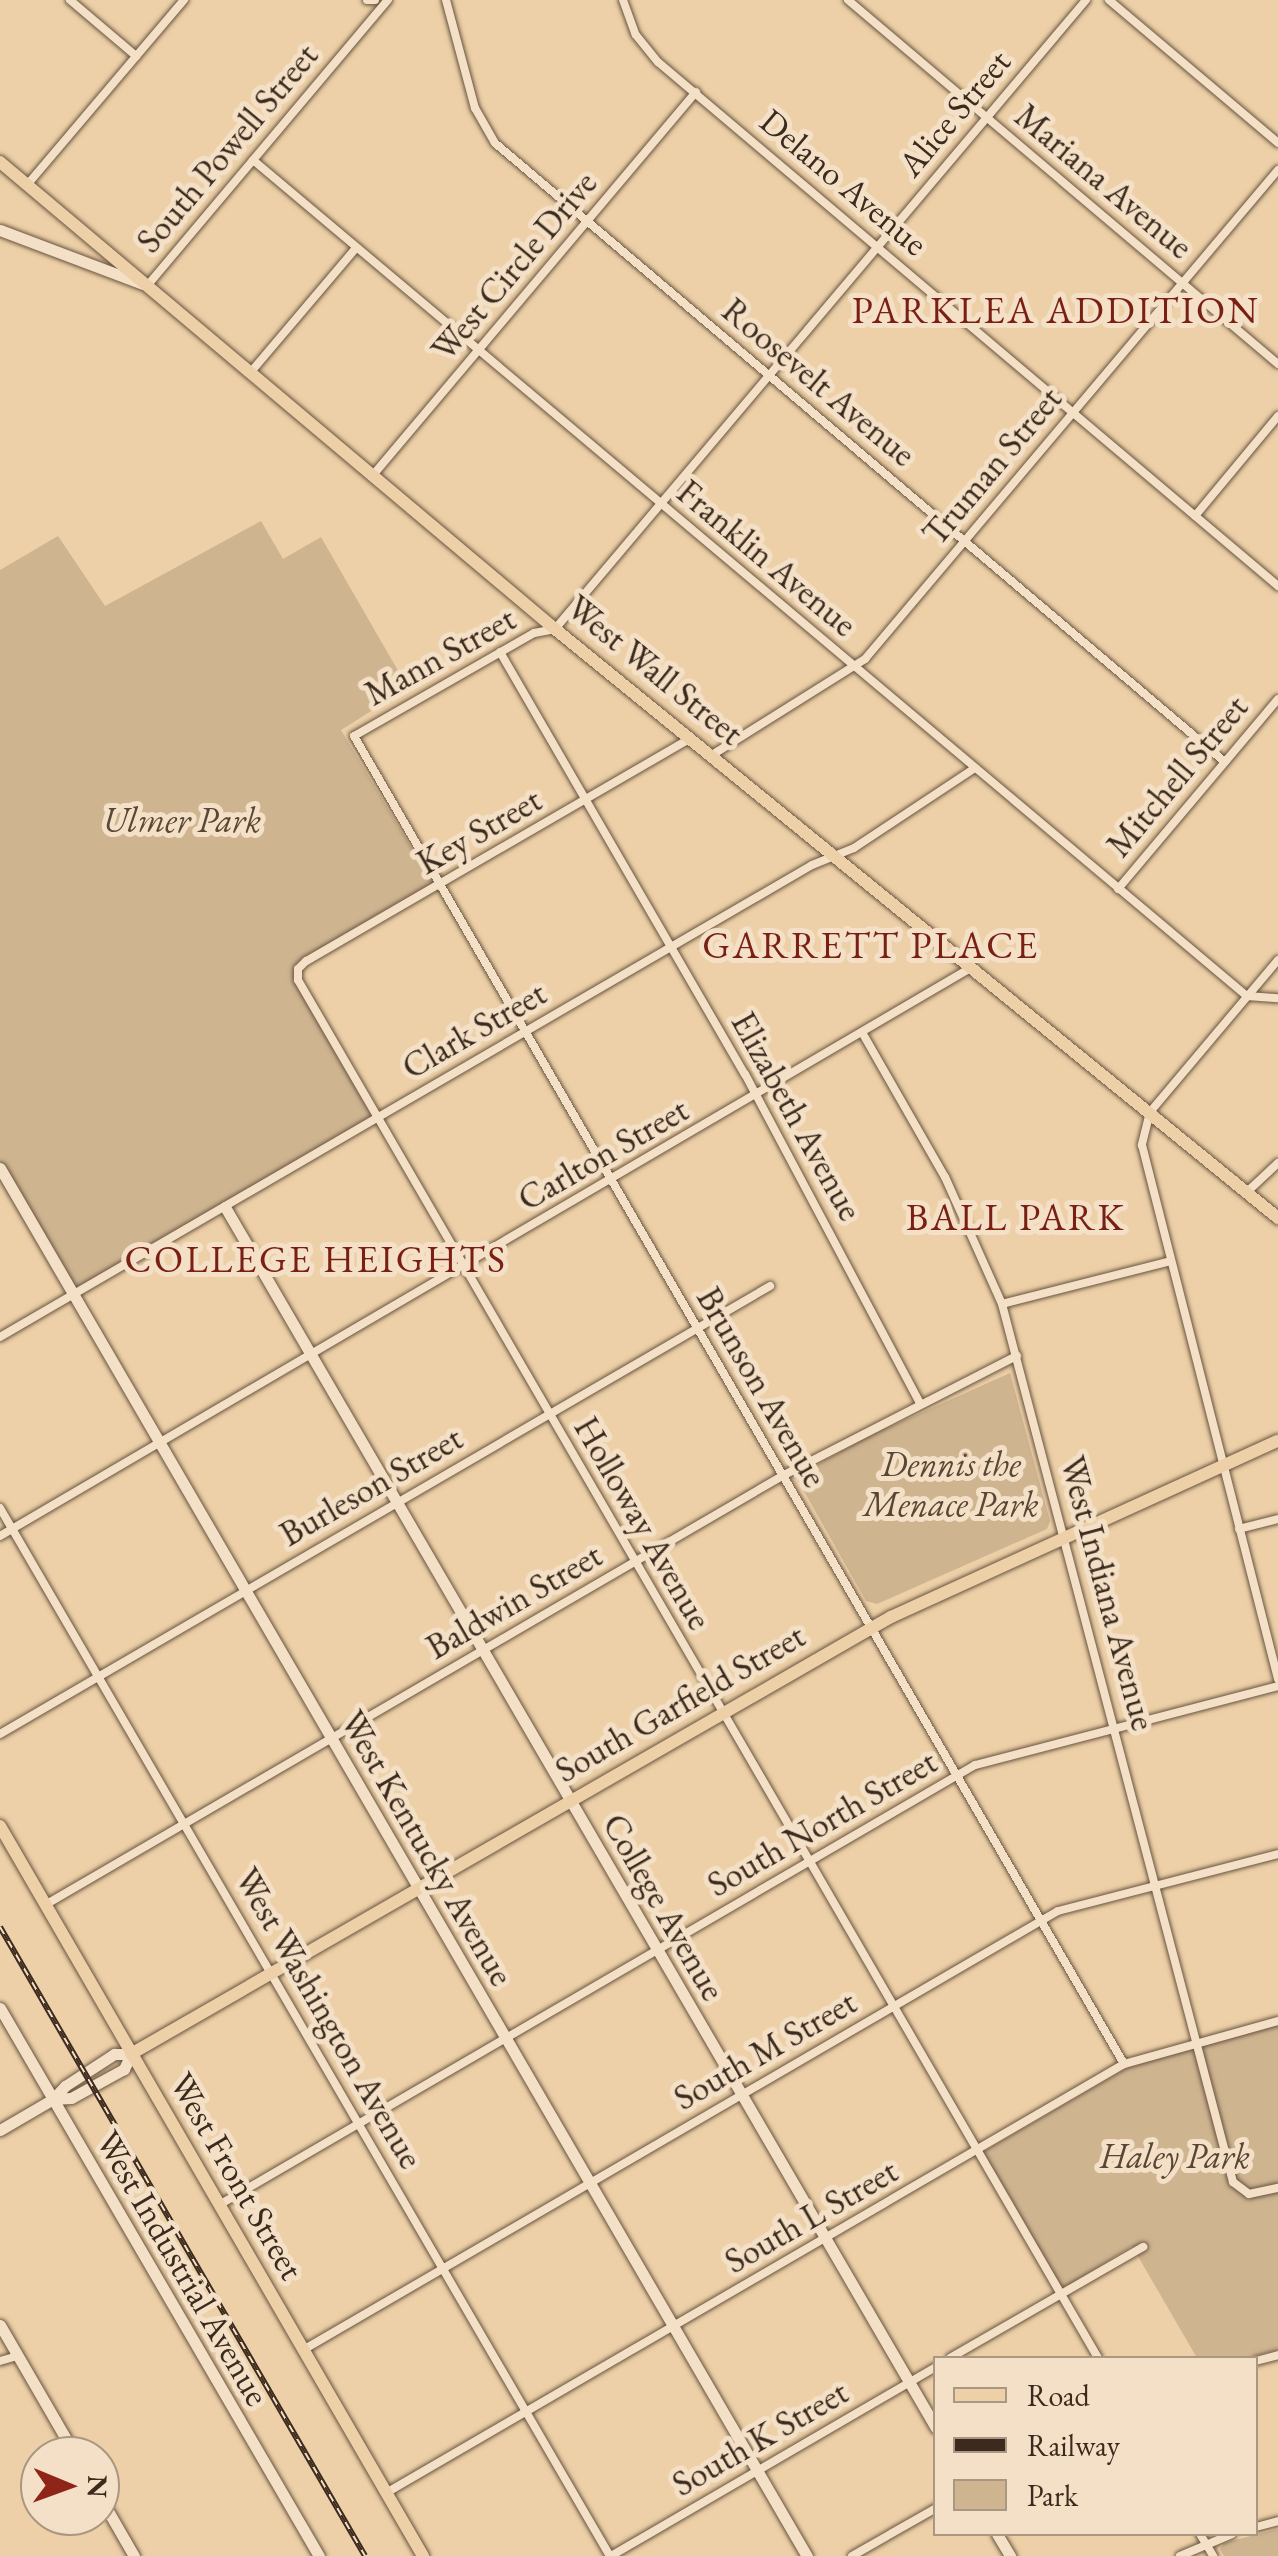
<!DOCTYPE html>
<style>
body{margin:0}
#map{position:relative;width:1278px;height:2556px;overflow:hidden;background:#edd0a7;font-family:"EB Garamond",serif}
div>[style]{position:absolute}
.green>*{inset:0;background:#cfb490}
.roads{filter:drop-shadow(0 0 2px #685440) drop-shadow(0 0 2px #685440)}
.street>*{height:8px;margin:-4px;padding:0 4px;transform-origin:4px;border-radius:4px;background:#f3e0c6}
.secondary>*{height:11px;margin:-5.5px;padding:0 5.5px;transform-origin:5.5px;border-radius:5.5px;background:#f3e0c6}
.primary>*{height:12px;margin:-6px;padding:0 6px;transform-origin:6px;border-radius:6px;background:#edd0a7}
.rail>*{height:6px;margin-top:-3px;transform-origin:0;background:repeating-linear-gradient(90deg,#f3e0c6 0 8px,#3b2a1d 0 16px);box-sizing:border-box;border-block:2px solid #3b2a1d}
span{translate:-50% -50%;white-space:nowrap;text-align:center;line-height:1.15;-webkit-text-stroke:10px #f3e0c6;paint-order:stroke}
.street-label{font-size:35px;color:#3b2a1d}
.park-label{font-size:35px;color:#594634;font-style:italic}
.neighbourhood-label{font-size:38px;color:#7a1f14;letter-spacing:2.5px}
.legend{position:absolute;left:933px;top:2356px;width:325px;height:180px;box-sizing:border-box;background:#f3e0c6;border:2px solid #a99782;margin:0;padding:12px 18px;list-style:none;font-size:30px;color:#3b2a1d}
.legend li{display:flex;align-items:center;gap:20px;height:50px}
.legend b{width:50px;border:2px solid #a99782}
.north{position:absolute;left:20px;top:2436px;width:100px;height:100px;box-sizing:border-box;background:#f3e0c6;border:2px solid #a99782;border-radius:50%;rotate:91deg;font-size:28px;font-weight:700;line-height:40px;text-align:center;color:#3b2a1d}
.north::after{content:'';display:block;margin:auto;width:35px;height:45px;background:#8f2418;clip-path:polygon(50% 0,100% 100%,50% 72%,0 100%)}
</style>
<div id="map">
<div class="green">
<div style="clip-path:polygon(261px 521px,283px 559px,321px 537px,408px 688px,341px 730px,434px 886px,295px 970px,308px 1003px,374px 1118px,75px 1292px,0 1161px,0 570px,58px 536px,105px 606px)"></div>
<div style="clip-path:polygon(1010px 1373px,1050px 1521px,1047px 1529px,877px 1604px,866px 1601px,796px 1477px,863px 1439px)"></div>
<div style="clip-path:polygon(1278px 2021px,1278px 2350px,1245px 2358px,1197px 2358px,1132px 2246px,1061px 2290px,983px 2152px,1139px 2061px)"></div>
<div style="clip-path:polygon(1278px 2529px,1278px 2556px,1224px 2556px,1220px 2549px,1224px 2543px)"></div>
</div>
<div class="roads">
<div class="street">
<div style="left:70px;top:0;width:87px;rotate:40.3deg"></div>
<div style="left:367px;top:0;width:8px"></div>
<div style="left:446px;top:0;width:112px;rotate:75deg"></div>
<div style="left:475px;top:108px;width:40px;rotate:60.3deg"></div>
<div style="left:495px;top:143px;width:957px;rotate:40.3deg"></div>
<div style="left:623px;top:0;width:37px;rotate:70deg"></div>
<div style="left:636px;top:35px;width:35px;rotate:51deg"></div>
<div style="left:658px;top:62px;width:812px;rotate:40.2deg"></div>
<div style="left:848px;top:0;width:563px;rotate:40.25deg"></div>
<div style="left:1086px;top:0;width:823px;rotate:130.17deg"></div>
<div style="left:555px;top:629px;width:21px;rotate:169deg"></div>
<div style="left:534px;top:633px;width:207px;rotate:150.2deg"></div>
<div style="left:354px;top:736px;width:1535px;rotate:59.89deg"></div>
<div style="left:1109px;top:0;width:221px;rotate:40.2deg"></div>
<div style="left:253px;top:160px;width:1299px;rotate:40.07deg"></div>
<div style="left:1247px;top:996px;width:31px;rotate:4deg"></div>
<div style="left:27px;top:185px;width:243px;rotate:-49.7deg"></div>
<div style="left:147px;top:286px;width:374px;rotate:-49.9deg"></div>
<div style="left:250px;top:373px;width:164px;rotate:-49.7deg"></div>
<div style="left:373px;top:475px;width:501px;rotate:-49.86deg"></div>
<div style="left:1195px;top:516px;width:130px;rotate:-50.3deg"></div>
<div style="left:500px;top:652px;width:488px;rotate:59.9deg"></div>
<div style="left:745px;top:1074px;width:373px;rotate:62deg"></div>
<div style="left:691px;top:738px;width:445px;rotate:149.9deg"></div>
<div style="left:306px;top:961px;width:11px;rotate:135deg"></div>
<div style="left:298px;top:969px;width:11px;rotate:90deg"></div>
<div style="left:298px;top:980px;width:1593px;rotate:59.86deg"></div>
<div style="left:712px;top:755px;width:181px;rotate:-32.1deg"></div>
<div style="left:865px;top:659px;width:640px;rotate:-49.82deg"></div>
<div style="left:1118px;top:889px;width:248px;rotate:-49.9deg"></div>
<div style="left:1278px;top:960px;width:199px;rotate:130.1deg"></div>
<div style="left:1150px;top:1112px;width:34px;rotate:104deg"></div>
<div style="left:1142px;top:1145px;width:551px;rotate:75.71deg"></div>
<div style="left:863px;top:1034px;width:165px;rotate:60.2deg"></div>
<div style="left:945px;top:1177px;width:139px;rotate:65.8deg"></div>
<div style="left:1002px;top:1304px;width:908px;rotate:75.26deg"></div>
<div style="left:1233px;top:2182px;width:20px;rotate:37deg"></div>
<div style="left:1249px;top:2194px;width:30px;rotate:-12deg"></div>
<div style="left:1248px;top:1191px;width:41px;rotate:-43deg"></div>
<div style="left:1002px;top:1304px;width:174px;rotate:-14.3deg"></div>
<div style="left:0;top:1337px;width:939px;rotate:-30.17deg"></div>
<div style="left:812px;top:865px;width:45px;rotate:-22deg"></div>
<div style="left:854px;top:848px;width:145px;rotate:-33.5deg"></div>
<div style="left:0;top:1508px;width:1213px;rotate:59.8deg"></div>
<div style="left:1239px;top:1529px;width:40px;rotate:-14.4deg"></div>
<div style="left:0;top:1536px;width:1126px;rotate:-30.34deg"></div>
<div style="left:0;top:1734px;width:891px;rotate:-30.19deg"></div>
<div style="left:45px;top:1905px;width:853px;rotate:-30.2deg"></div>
<div style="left:782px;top:1476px;width:264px;rotate:-27.1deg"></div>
<div style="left:219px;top:2205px;width:875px;rotate:-30.2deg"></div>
<div style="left:975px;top:1765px;width:313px;rotate:-14.6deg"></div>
<div style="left:303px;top:2350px;width:873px;rotate:-30.18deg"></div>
<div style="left:1058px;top:1911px;width:227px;rotate:-14.5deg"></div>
<div style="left:950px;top:2358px;width:223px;rotate:-29.9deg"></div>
<div style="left:0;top:2361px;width:19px;rotate:-16deg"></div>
<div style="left:1256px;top:2361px;width:23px;rotate:-15deg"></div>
<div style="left:386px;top:2493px;width:854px;rotate:-30.17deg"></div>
<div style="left:1124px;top:2064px;width:160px;rotate:-15.6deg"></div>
<div style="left:1256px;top:2527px;width:23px;rotate:-15deg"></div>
<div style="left:1200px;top:2534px;width:26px;rotate:59deg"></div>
<div style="left:611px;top:2556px;width:376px;rotate:-30.2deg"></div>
<div style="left:852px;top:2556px;width:97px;rotate:-29.7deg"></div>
<div style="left:1180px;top:2556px;width:56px;rotate:-22.9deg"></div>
</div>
<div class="secondary">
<div style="left:0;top:230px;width:153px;rotate:20.7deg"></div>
<div style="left:0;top:1168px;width:1606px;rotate:59.83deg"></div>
<div style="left:225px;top:1207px;width:1413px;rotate:59.79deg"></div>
<div style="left:0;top:2008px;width:634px;rotate:59.8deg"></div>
<div style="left:0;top:2130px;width:61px;rotate:-30.3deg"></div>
<div style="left:53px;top:2099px;width:18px;rotate:-47deg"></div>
<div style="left:65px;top:2086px;width:59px;rotate:-33.1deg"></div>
<div style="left:114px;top:2054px;width:17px"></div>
<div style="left:131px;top:2054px;width:17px;rotate:115deg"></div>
<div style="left:124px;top:2069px;width:60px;rotate:151.3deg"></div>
<div style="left:71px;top:2098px;width:18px;rotate:177deg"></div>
<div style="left:0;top:2325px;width:151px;rotate:59.9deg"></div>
<div style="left:100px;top:2497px;width:68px;rotate:60deg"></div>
<div style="left:997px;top:2534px;width:26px;rotate:59deg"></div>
</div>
<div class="primary">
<div style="left:0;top:162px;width:725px;rotate:40.08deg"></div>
<div style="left:555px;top:629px;width:933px;rotate:39.17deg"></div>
<div style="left:0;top:1826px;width:844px;rotate:59.91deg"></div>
<div style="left:131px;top:2054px;width:877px;rotate:-29.9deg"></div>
<div style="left:891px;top:1617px;width:425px;rotate:-24.5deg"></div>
</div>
</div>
<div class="rail">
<div style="left:0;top:1927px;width:727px;rotate:59.87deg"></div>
</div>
<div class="street-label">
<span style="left:954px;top:113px;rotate:-50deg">Alice Street</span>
<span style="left:227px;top:148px;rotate:-50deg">South Powell Street</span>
<span style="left:1104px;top:181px;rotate:40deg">Mariana Avenue</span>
<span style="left:844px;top:182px;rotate:40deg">Delano Avenue</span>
<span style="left:514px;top:266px;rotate:-50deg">West Circle Drive</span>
<span style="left:819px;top:382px;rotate:40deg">Roosevelt Avenue</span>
<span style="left:992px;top:466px;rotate:-50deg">Truman Street</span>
<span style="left:767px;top:558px;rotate:40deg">Franklin Avenue</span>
<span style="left:440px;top:656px;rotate:-29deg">Mann Street</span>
<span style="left:655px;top:670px;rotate:39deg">West Wall Street</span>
<span style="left:1177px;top:776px;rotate:-50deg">Mitchell Street</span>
<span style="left:479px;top:831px;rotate:-30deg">Key Street</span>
<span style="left:474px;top:1030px;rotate:-30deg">Clark Street</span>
<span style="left:797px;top:1116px;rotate:61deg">Elizabeth Avenue</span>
<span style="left:603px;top:1154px;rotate:-30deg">Carlton Street</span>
<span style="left:762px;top:1387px;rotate:60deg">Brunson Avenue</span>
<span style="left:371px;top:1486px;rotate:-30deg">Burleson Street</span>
<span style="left:643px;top:1523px;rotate:60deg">Holloway Avenue</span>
<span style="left:1108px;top:1593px;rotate:75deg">West Indiana Avenue</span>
<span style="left:514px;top:1601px;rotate:-30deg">Baldwin Street</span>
<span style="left:680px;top:1703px;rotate:-30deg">South Garfield Street</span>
<span style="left:822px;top:1823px;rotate:-30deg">South North Street</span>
<span style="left:427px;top:1848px;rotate:60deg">West Kentucky Avenue</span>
<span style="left:664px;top:1907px;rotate:60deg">College Avenue</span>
<span style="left:329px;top:2018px;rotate:60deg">West Washington Avenue</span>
<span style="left:765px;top:2050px;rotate:-30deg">South M Street</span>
<span style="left:237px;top:2176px;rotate:60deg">West Front Street</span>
<span style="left:811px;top:2216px;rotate:-30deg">South L Street</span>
<span style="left:183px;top:2268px;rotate:60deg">West Industrial Avenue</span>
<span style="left:760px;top:2438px;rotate:-30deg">South K Street</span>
</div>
<div class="park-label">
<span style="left:182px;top:820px">Ulmer Park</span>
<span style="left:951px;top:1484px">Dennis the<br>Menace Park</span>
<span style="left:1175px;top:2156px">Haley Park</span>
</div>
<div class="neighbourhood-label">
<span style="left:1056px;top:310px">PARKLEA ADDITION</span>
<span style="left:871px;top:945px">GARRETT PLACE</span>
<span style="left:1016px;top:1217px">BALL PARK</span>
<span style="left:316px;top:1259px">COLLEGE HEIGHTS</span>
</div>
<ul class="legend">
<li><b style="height:12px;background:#edd0a7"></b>Road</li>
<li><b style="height:12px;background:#3b2a1d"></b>Railway</li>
<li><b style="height:28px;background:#cfb490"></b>Park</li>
</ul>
<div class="north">N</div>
</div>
